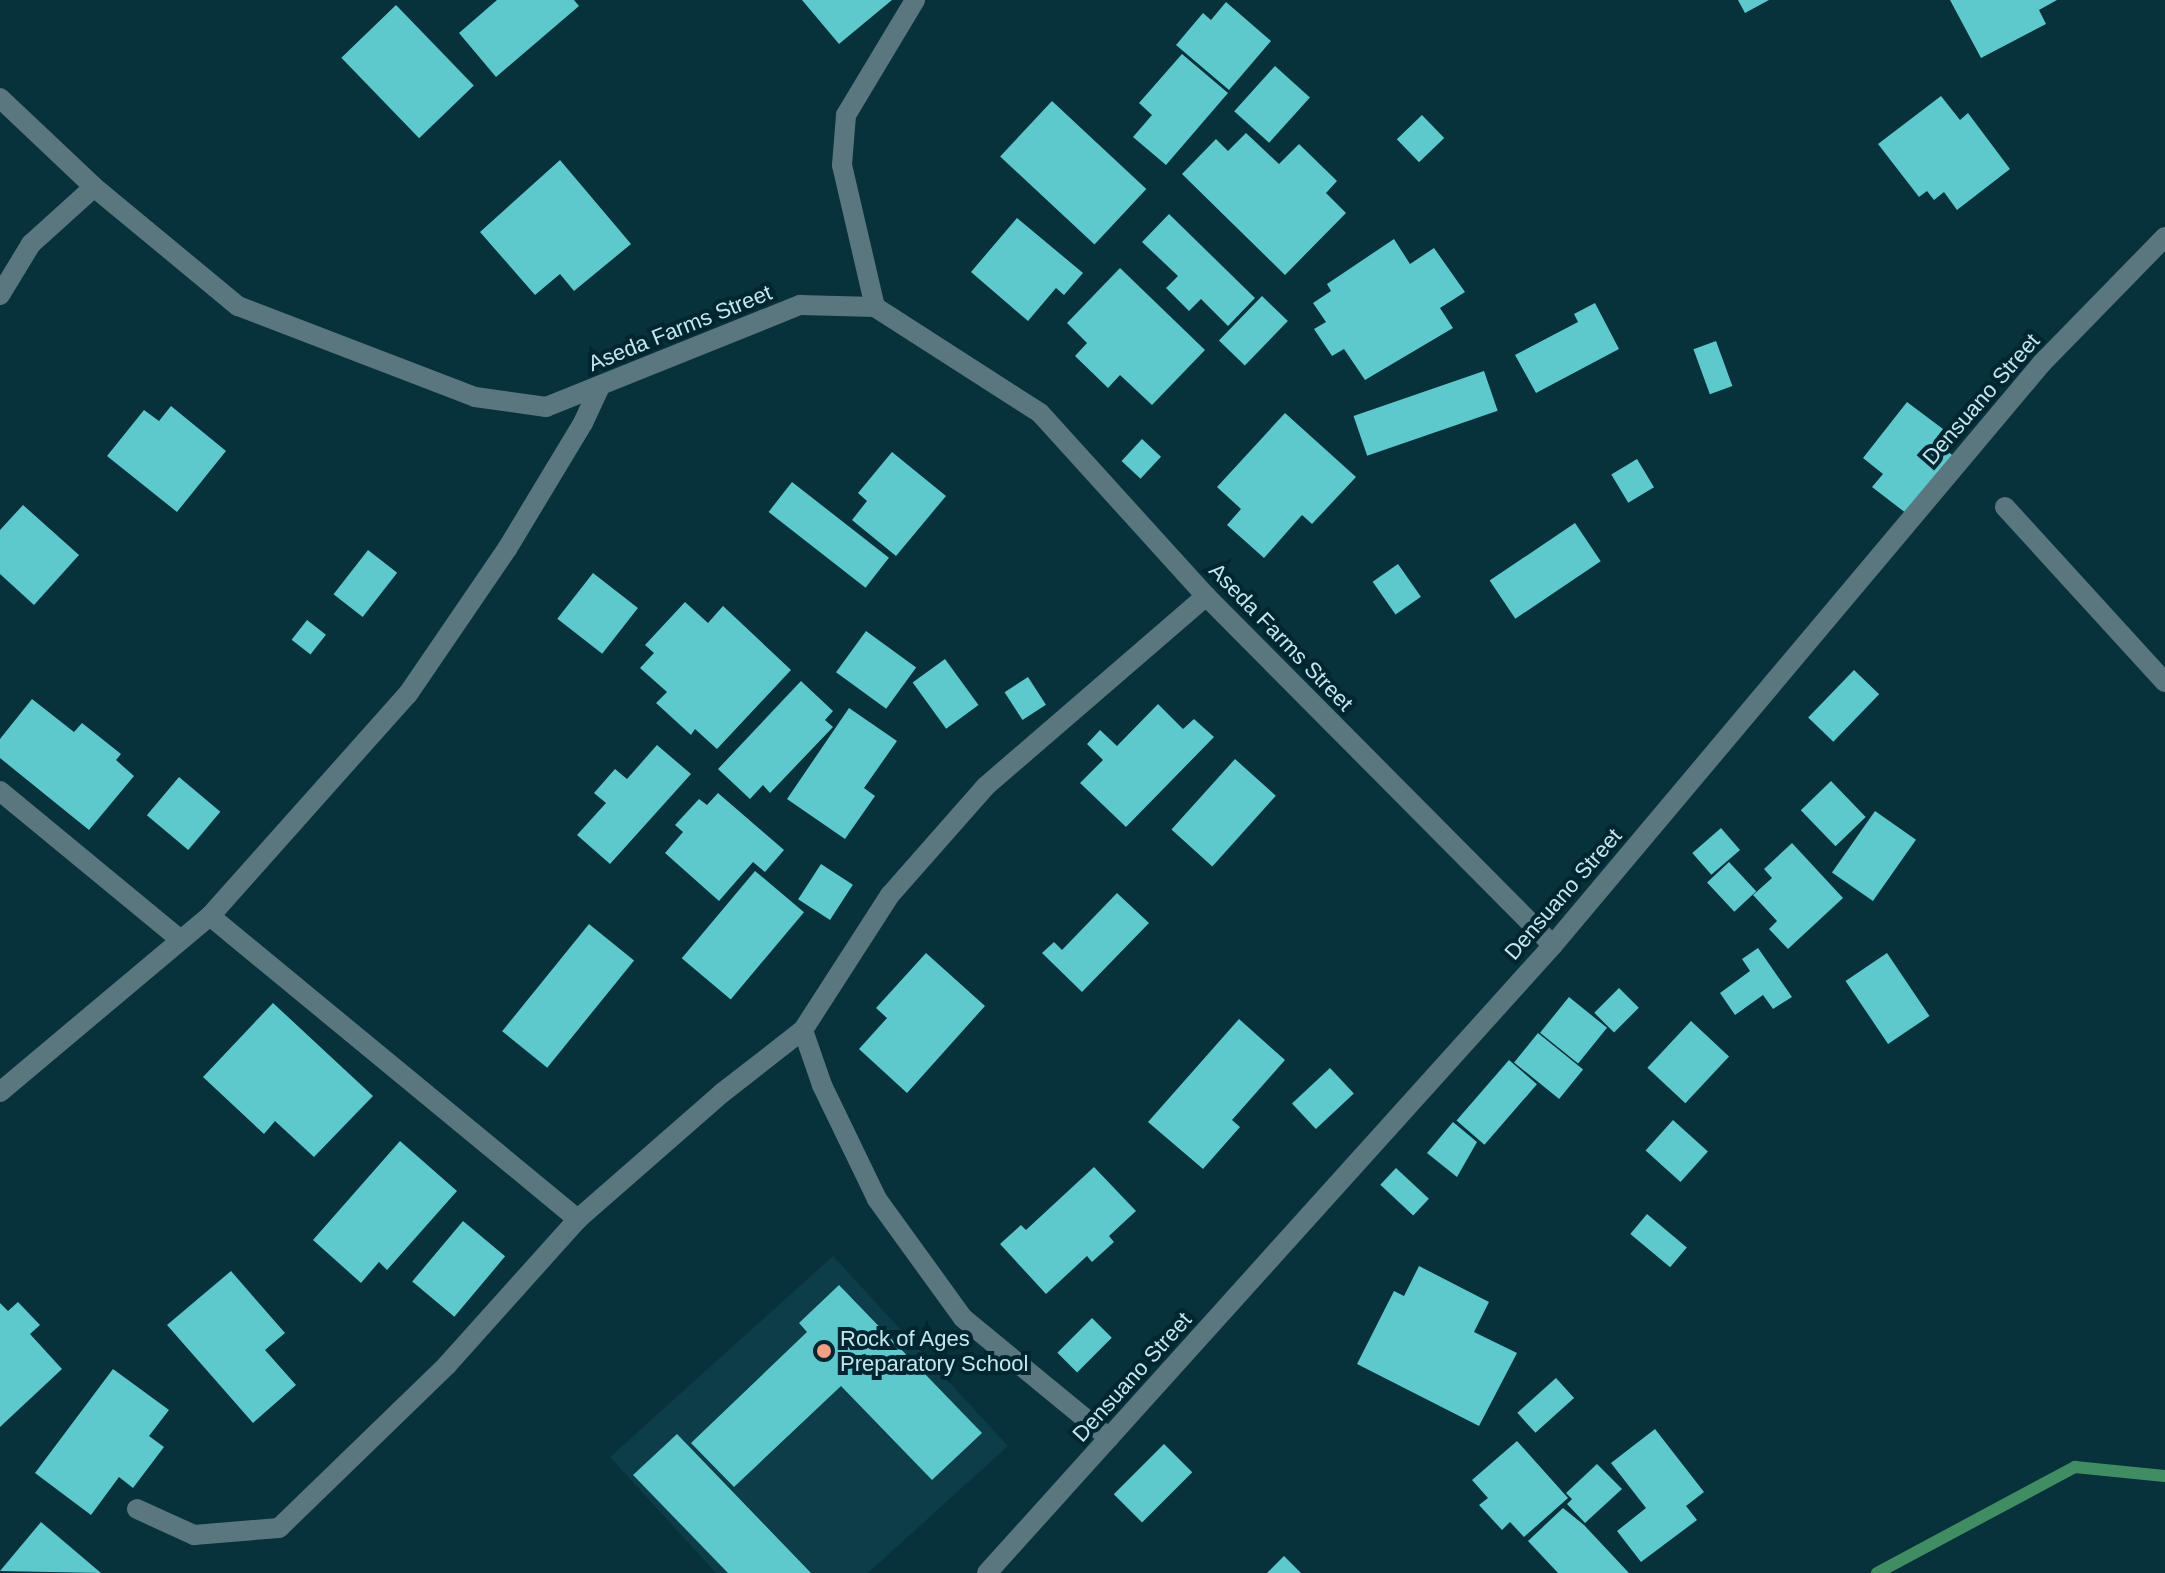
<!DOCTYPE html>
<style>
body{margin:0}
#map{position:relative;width:2165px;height:1573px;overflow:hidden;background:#07313b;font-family:Helvetica,sans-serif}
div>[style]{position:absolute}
.built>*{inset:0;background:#0c3d48}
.stream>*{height:12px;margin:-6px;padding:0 6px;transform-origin:6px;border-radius:6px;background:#408d64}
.building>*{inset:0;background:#5dc9cd;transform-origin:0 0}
.minor>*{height:20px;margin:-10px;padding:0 10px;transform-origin:10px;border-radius:10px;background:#5a767f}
.dots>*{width:22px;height:22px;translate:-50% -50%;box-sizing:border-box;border:4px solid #002731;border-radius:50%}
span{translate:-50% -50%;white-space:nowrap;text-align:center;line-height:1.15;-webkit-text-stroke:8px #002731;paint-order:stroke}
.street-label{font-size:22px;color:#c3e6f0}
.poi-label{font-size:22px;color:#c3e6f0}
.left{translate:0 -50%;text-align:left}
</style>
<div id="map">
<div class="built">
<div style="clip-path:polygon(833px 1256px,1008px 1446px,868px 1573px,716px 1573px,610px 1457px)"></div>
</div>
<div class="stream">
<div style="left:1877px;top:1573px;width:225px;rotate:-28.2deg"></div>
<div style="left:2075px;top:1467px;width:90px;rotate:5.7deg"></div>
</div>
<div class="building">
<div style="clip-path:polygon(497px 0,574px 0,579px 6px,496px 77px,459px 33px)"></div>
<div style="clip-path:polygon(802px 0,892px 0,839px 44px)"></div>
<div style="clip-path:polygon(1738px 0,1769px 0,1745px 13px)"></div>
<div style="clip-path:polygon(1950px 0,2057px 0,2039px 10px,2046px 24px,1981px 58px)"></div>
<div style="clip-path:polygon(1226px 2px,1271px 41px,1229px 90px,1176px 45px,1203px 13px,1211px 20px)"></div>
<div style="left:396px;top:5px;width:112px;height:76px;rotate:46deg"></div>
<div style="clip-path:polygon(1182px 54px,1228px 93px,1166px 165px,1133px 137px,1152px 115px,1139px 103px)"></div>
<div style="left:1275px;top:66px;width:47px;height:61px;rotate:42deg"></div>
<div style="clip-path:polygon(1941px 96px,1960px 120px,1968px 113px,2010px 169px,1957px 210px,1944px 192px,1934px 200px,1927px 191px,1919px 197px,1878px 144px)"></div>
<div style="left:1052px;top:101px;width:129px;height:76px;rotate:43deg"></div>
<div style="left:1422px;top:115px;width:32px;height:35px;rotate:46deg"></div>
<div style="clip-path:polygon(1246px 133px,1279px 164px,1299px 144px,1337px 181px,1326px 193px,1346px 213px,1285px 275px,1182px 174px,1216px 139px,1228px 151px)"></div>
<div style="clip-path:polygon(560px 160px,631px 244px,574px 291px,560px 274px,535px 295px,480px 232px)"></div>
<div style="clip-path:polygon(1169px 214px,1255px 298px,1228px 326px,1201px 299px,1189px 311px,1166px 288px,1178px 276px,1142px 242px)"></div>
<div style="clip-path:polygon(1017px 218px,1083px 273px,1064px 295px,1056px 288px,1028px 321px,971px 272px)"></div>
<div style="clip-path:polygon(1394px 239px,1410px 264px,1434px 248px,1465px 292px,1440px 308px,1453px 328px,1365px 380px,1344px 349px,1332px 356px,1314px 329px,1326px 322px,1313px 303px,1331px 291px,1327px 284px)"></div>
<div style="clip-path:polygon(1120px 268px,1205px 350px,1152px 405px,1120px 375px,1108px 388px,1075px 356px,1087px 343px,1067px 323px)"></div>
<div style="left:1262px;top:296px;width:36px;height:62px;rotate:44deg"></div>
<div style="clip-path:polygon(1595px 303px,1619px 349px,1536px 393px,1515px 355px,1578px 322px,1574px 314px)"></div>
<div style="left:1716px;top:341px;width:48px;height:24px;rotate:70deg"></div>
<div style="left:1484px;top:371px;width:42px;height:138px;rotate:71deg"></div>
<div style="clip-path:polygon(1907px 402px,1943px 429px,1934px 441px,1956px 458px,1911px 517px,1872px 487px,1883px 474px,1863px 458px)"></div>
<div style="clip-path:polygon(171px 406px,226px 451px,177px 512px,107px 456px,144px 410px,159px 421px)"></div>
<div style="clip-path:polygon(1285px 413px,1356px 477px,1312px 524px,1302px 515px,1264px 558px,1227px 525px,1241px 509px,1217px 487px)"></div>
<div style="left:1142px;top:439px;width:26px;height:30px;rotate:43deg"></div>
<div style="clip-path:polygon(892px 452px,946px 496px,896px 556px,852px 520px,867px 501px,858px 493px)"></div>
<div style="left:1637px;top:459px;width:33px;height:30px;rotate:59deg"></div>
<div style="left:792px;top:482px;width:123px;height:38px;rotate:38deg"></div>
<div style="clip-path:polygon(23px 505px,79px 555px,34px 605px,0 574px,0 530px)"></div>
<div style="left:1575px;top:523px;width:46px;height:103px;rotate:56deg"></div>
<div style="left:368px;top:550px;width:37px;height:56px;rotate:38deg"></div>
<div style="left:1398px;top:564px;width:40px;height:31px;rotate:55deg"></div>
<div style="left:593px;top:573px;width:57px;height:58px;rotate:38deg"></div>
<div style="clip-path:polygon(685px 602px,708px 623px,723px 606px,791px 670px,717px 749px,695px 729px,691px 735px,656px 703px,667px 692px,640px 668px,654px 653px,645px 645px)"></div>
<div style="left:307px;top:620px;width:24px;height:25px;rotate:38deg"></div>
<div style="left:866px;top:631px;width:62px;height:51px;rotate:36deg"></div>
<div style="left:945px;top:659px;width:57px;height:40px;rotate:54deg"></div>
<div style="left:1854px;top:670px;width:35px;height:66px;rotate:44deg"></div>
<div style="left:1028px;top:677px;width:33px;height:28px;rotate:57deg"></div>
<div style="clip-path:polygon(801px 681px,833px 711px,825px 720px,833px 727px,770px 793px,763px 785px,750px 799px,718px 769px)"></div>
<div style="clip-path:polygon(32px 699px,74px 732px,82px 723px,121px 754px,116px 760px,134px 776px,89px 830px,0 758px,0 739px)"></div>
<div style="clip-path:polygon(1158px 704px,1183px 729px,1194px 719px,1214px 737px,1126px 827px,1080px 783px,1103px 760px,1087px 744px,1100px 730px,1117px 746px)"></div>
<div style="clip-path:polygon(849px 708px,897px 741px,864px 788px,875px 796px,845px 839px,787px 799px)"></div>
<div style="clip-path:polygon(657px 745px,691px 774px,610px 864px,577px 835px,606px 803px,594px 793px,615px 769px,627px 779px)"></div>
<div style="left:1235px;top:759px;width:55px;height:95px;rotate:42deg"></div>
<div style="left:179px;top:777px;width:54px;height:50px;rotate:40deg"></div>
<div style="left:1831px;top:781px;width:50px;height:42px;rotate:46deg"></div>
<div style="clip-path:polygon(718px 793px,784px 850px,765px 872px,753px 862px,719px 901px,665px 853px,683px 832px,675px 825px,699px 799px,707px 805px)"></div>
<div style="left:1875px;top:811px;width:50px;height:75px;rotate:35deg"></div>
<div style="left:1721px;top:828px;width:29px;height:38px;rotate:49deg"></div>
<div style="clip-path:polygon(1792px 843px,1843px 898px,1788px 949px,1769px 929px,1777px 921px,1753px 895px,1772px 878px,1764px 869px)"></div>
<div style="left:1729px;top:862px;width:40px;height:30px;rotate:47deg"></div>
<div style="left:821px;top:864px;width:38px;height:42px;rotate:33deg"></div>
<div style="left:755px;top:871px;width:64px;height:114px;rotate:40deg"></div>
<div style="clip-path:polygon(1117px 893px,1149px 923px,1082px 992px,1042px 953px,1054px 942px,1062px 950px)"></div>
<div style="left:589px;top:924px;width:58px;height:138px;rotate:39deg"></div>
<div style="clip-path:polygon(1758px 948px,1792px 997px,1773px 1009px,1763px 995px,1735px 1015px,1720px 993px,1750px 971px,1742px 959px)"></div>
<div style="clip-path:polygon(926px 953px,985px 1006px,907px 1093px,859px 1049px,887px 1018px,876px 1008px)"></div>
<div style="left:1887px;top:953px;width:76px;height:50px;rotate:56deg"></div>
<div style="left:1619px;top:988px;width:28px;height:35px;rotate:45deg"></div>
<div style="left:1569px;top:997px;width:49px;height:46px;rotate:39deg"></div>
<div style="clip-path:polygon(273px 1003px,373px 1096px,314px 1157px,275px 1121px,264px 1134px,203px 1077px)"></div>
<div style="clip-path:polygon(1239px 1019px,1285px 1060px,1232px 1120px,1240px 1127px,1203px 1169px,1148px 1122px)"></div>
<div style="left:1691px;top:1021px;width:52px;height:64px;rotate:43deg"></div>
<div style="left:1538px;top:1033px;width:58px;height:38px;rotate:39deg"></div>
<div style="left:1509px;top:1060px;width:37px;height:80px;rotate:41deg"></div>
<div style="left:1330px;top:1068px;width:35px;height:52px;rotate:47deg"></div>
<div style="left:1673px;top:1120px;width:47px;height:41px;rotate:42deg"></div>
<div style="clip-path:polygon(1453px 1122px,1477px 1142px,1457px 1177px,1427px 1153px)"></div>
<div style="clip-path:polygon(400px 1141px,457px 1191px,387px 1270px,379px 1262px,361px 1283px,313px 1240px)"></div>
<div style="clip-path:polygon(1094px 1167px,1136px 1211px,1109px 1236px,1114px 1242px,1092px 1262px,1087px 1256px,1046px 1294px,1000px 1244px,1021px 1225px,1026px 1230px)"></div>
<div style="left:1396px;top:1168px;width:45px;height:23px;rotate:43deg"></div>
<div style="left:1647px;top:1214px;width:52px;height:26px;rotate:40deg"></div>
<div style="left:463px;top:1221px;width:55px;height:79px;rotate:40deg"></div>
<div style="clip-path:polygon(1419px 1266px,1489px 1302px,1474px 1332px,1517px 1353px,1479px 1426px,1357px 1364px,1394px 1291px,1404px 1296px)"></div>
<div style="clip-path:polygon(231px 1271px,285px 1333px,265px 1350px,296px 1385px,253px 1423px,167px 1325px)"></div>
<div style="clip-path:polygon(839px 1285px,982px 1433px,932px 1480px,841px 1386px,734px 1487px,691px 1443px,807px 1332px,799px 1323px)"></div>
<div style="clip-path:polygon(18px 1302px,40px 1325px,30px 1334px,62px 1369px,0 1427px,0 1303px,8px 1311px)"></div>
<div style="left:1092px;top:1318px;width:28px;height:49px;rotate:45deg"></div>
<div style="clip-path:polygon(113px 1369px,169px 1410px,149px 1436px,164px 1447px,133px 1488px,119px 1477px,91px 1515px,35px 1473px)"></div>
<div style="left:1556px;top:1378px;width:27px;height:52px;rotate:48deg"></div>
<div style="clip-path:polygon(1655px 1429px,1704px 1492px,1686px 1506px,1697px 1520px,1641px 1562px,1617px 1531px,1646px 1508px,1611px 1463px)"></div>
<div style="clip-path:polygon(677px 1434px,811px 1573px,728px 1573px,633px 1475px)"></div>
<div style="clip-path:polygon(1517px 1441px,1568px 1498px,1524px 1537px,1510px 1522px,1502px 1530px,1479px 1505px,1488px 1498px,1472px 1480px)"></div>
<div style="left:1164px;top:1444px;width:40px;height:71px;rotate:45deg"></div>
<div style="clip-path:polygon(1597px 1464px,1622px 1489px,1585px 1523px,1567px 1504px,1572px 1499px,1566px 1493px)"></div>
<div style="clip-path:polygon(1563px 1508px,1584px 1525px,1629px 1573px,1558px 1573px,1528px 1541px)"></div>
<div style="clip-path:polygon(41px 1522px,101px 1573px,0 1571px)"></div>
<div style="clip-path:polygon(1284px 1556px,1301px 1573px,1267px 1573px)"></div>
</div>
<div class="minor">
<div style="left:0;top:98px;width:129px;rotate:43.4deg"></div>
<div style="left:94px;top:187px;width:187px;rotate:39.6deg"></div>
<div style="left:238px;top:306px;width:254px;rotate:21deg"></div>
<div style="left:475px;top:397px;width:72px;rotate:8deg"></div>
<div style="left:546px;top:407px;width:274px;rotate:-21.9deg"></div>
<div style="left:800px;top:305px;width:75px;rotate:1.5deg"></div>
<div style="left:875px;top:307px;width:196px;rotate:32.7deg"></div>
<div style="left:1040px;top:413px;width:247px;rotate:47.8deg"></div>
<div style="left:1206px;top:596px;width:492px;rotate:45.2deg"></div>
<div style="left:0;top:295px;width:60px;rotate:-58.7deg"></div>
<div style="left:31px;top:244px;width:85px;rotate:-42.1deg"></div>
<div style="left:875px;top:307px;width:146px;rotate:-103.1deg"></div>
<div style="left:842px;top:165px;width:50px;rotate:-85.4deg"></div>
<div style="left:846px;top:115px;width:134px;rotate:-59deg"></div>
<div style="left:2005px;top:507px;width:237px;rotate:47.6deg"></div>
<div style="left:0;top:791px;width:234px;rotate:39.5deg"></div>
<div style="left:210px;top:916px;width:477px;rotate:39.5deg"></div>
<div style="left:0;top:1092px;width:274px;rotate:-40deg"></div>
<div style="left:210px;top:916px;width:297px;rotate:-48.3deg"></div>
<div style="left:408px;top:694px;width:176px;rotate:-55.7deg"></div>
<div style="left:507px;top:549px;width:147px;rotate:-58.9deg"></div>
<div style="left:583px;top:423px;width:38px;rotate:-65deg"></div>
<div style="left:1109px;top:1438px;width:189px;rotate:-140.6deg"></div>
<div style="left:963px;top:1318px;width:147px;rotate:-125.9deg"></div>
<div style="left:877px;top:1199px;width:127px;rotate:-115.8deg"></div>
<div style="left:822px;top:1085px;width:58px;rotate:-109.1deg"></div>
<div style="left:803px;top:1030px;width:161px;rotate:-57.2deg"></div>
<div style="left:890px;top:895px;width:145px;rotate:-48.6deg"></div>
<div style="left:986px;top:786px;width:291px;rotate:-40.8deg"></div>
<div style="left:137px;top:1509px;width:63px;rotate:24.5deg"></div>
<div style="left:194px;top:1535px;width:85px;rotate:-4.7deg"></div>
<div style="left:279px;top:1528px;width:234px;rotate:-44.1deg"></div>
<div style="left:447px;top:1365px;width:196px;rotate:-48.1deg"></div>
<div style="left:578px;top:1219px;width:191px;rotate:-41.2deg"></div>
<div style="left:722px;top:1093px;width:103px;rotate:-37.9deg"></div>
<div style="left:987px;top:1573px;width:845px;rotate:-47.97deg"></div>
<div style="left:1553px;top:945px;width:760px;rotate:-49.96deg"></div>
<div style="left:2042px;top:363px;width:176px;rotate:-45.7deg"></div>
</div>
<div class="dots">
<div style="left:824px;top:1351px;background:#f39f85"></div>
</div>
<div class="street-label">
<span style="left:680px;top:328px;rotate:-22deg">Aseda Farms Street</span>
<span style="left:1981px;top:399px;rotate:-49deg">Densuano Street</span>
<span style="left:1281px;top:637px;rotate:46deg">Aseda Farms Street</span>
<span style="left:1563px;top:894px;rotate:-49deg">Densuano Street</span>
<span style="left:1132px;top:1377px;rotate:-48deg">Densuano Street</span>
</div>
<div class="poi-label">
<span class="left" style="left:840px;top:1351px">Rock of Ages<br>Preparatory School</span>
</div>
</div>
